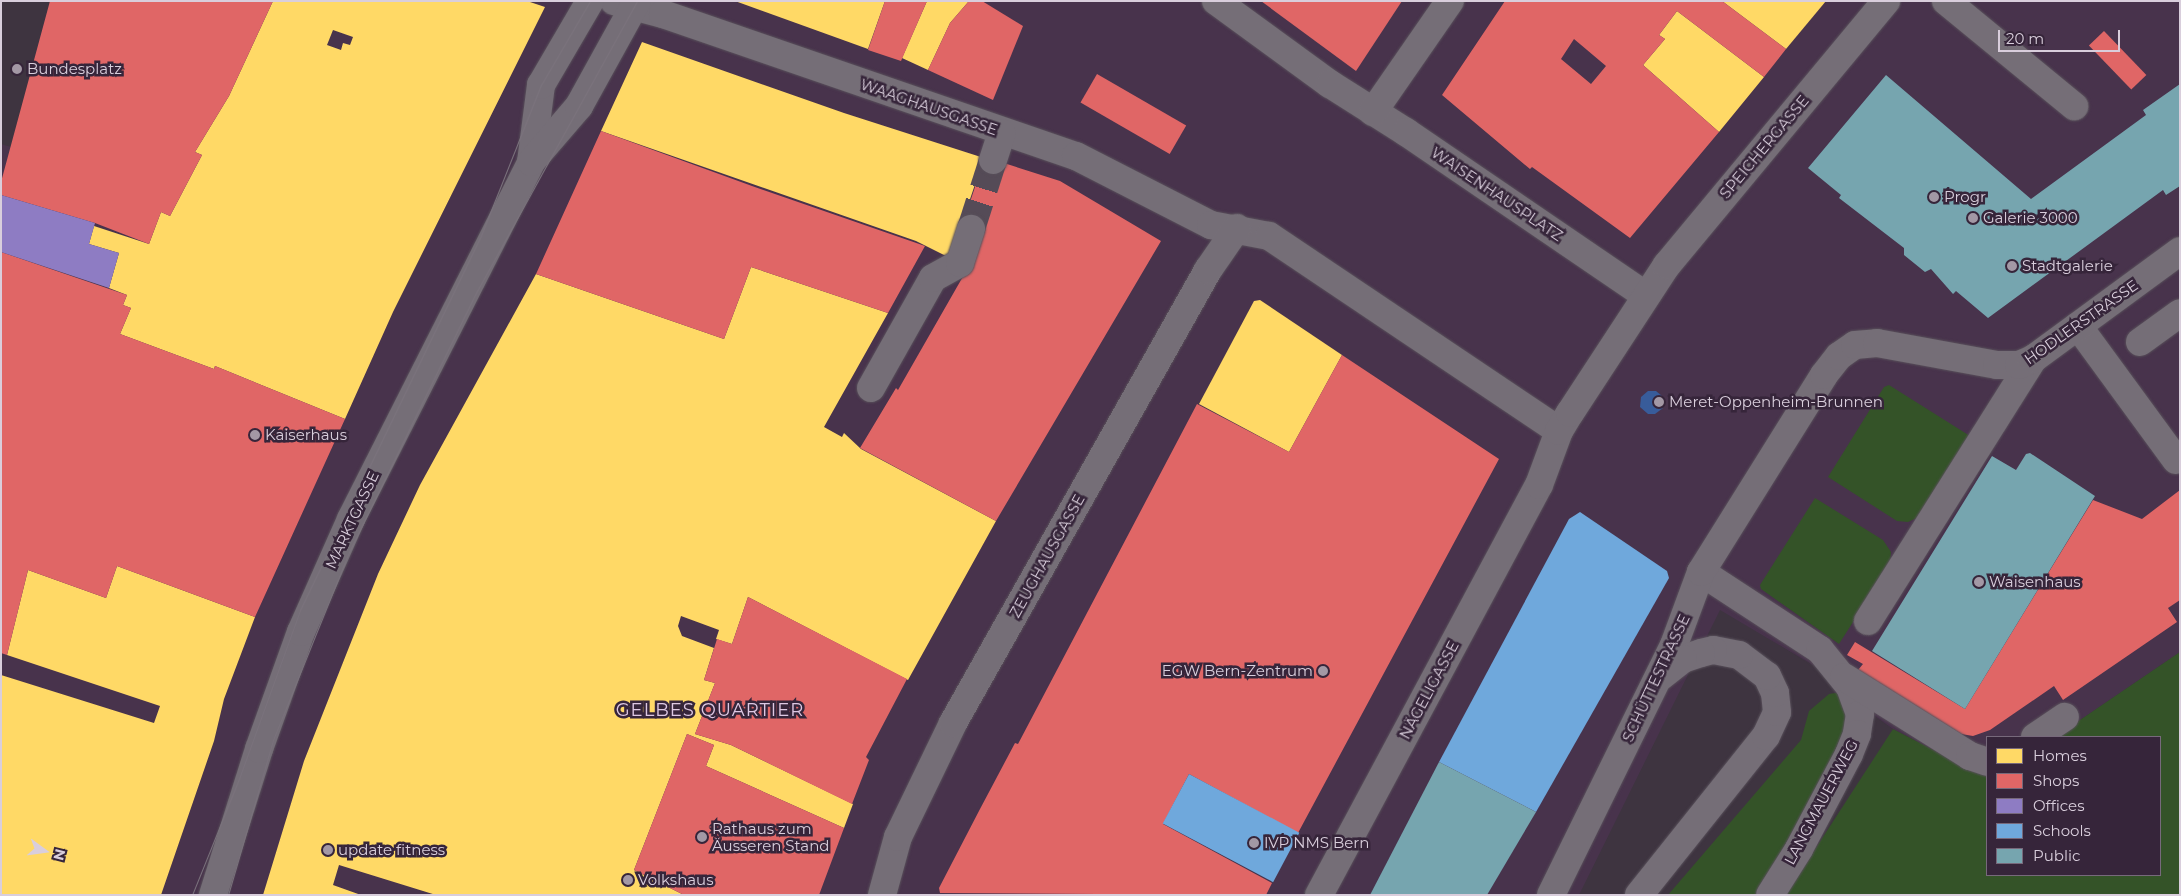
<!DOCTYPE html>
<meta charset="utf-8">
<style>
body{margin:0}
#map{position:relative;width:2181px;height:896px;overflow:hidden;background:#3e3440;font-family:Montserrat,sans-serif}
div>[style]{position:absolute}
.built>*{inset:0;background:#48334c}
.green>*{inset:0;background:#345328}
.water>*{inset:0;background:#385c9a}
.homes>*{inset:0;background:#ffd966}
.shops>*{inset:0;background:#e06666;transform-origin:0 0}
.offices>*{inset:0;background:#8e7cc3}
.schools>*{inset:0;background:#6fa8dc;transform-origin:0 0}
.public>*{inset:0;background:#76a5af}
.minor-tunnel>*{height:28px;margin-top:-14px;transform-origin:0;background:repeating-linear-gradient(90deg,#554b57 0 28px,transparent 0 42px)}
.roads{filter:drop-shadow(0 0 1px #58505a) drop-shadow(0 0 1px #58505a)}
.minor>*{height:28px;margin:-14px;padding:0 14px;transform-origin:14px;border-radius:14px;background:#756e77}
.tram>*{height:1px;margin:-0.5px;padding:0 0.5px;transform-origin:0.5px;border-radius:0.5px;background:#7a727c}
.dots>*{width:14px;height:14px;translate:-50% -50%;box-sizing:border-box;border:2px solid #36253a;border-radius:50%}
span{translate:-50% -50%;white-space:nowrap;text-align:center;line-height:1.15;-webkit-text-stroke:5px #36253a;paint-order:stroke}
.poi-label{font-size:15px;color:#d9cedc}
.left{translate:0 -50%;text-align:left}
.right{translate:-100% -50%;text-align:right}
.street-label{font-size:15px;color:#d9cedc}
.quarter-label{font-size:18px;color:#dec8e3;letter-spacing:1px}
.frame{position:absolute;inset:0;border:2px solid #d9cedc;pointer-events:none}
.legend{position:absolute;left:1986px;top:736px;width:175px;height:140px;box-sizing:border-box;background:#36253a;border:1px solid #77697b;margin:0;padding:6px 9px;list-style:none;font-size:15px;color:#d9cedc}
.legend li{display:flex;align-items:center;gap:10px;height:25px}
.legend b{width:25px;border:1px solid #77697b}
.north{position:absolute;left:20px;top:826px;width:50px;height:50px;-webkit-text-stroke:4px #36253a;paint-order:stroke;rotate:104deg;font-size:14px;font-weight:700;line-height:20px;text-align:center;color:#d9cedc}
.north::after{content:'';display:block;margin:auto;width:18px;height:22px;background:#d9cedc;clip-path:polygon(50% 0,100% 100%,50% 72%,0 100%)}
.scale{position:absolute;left:1998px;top:30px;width:122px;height:22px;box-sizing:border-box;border:2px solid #d9cedc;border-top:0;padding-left:6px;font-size:15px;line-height:18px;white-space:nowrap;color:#d9cedc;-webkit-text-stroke:4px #36253a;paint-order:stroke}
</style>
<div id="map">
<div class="built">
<div style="clip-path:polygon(50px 1px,2180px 1px,2180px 652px,2055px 737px,1987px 737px,1987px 774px,1970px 769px,1893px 729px,1842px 692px,1818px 668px,1720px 610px,1579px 895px,1px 895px,1px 144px,11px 147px)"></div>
</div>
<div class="green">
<div style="clip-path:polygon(1889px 385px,1970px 436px,1919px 517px,1908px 522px,1897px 521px,1828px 477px,1884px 387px)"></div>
<div style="clip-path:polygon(1815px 498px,1883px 540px,1891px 552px,1890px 564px,1839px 644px,1761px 589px,1760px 585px)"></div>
<div style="clip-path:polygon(2180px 652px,2180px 895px,1772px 895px,1810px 857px,1893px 729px,1970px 769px,1987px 774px,1987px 875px,2160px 875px,2160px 737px,2055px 737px)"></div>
<div style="clip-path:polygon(1842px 692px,1857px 713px,1768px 895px,1668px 895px,1801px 740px,1809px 711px,1829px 694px)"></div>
</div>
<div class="water">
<div style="clip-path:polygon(1648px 391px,1656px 391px,1662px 396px,1663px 408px,1655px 414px,1648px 414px,1640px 407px,1641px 397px)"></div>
</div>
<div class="homes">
<div style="clip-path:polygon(evenodd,273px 1px,527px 1px,545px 7px,393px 312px,345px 419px,215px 366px,214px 369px,120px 334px,131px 308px,123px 305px,127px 295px,109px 288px,119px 253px,89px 244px,94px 226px,149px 244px,161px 212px,170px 216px,202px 155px,195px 152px,229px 96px,273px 1px,333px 30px,353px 37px,350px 45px,343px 43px,341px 50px,327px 45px,333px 30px)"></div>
<div style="clip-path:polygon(735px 1px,885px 1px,868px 49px)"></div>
<div style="clip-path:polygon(927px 1px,969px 1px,950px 23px,928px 70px,902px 58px)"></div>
<div style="clip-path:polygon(1722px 1px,1826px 1px,1786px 49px)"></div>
<div style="clip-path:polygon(1677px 11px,1764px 77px,1719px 132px,1643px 65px,1665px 39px,1659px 35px)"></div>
<div style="clip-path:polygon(642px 42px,844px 113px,984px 158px,950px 258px,916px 241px,601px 131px)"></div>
<div style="clip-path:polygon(751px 267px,888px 313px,824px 427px,842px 437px,844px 433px,861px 449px,996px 521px,908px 680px,748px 597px,732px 644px,716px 639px,719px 630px,681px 616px,678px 626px,682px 636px,714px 648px,704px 680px,715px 683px,695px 734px,731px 745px,853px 804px,844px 828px,706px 766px,714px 745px,687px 734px,634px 870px,684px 895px,436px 895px,339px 865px,333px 885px,361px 895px,263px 895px,304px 761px,378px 574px,420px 485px,536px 274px,724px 339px)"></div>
<div style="clip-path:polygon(1260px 300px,1342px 355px,1289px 452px,1199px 404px,1254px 301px)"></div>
<div style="clip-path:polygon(117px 566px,255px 617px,224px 699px,214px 741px,161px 895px,1px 895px,1px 675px,154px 723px,160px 706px,7px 655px,28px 570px,106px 598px)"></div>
</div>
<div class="shops">
<div style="clip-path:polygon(50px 1px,273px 1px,229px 96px,195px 152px,202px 155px,170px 216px,161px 212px,149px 244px,95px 223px,1px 195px,1px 182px)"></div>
<div style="clip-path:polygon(885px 1px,927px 1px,901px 61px,868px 50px)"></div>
<div style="clip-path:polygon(969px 1px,982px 1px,1023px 26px,993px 100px,928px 70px,950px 23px)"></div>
<div style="clip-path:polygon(1261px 1px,1402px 1px,1356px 71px)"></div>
<div style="clip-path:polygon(evenodd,1505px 1px,1722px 1px,1786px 49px,1764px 77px,1677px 11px,1659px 35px,1665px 39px,1643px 65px,1719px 132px,1630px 238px,1532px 167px,1530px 169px,1442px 95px,1505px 1px,1574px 39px,1606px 66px,1591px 84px,1561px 59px,1574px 39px)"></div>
<div style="left:2104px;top:31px;width:61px;height:21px;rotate:46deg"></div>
<div style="left:1097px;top:74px;width:103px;height:33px;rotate:30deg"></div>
<div style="clip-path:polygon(601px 131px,752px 186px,925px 246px,888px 313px,751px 267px,724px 339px,536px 274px)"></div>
<div style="clip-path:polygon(985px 157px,1060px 181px,1161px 241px,996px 521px,860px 448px,896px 388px,898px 390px,973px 259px,962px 226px)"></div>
<div style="clip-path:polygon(1px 252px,127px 295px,123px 305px,131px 308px,120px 334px,214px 369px,215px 366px,345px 419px,255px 617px,117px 566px,106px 598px,28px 570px,7px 655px,1px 653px)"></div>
<div style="clip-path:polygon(1342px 355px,1499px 459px,1298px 833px,1189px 774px,1163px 824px,1272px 883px,1266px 895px,940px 893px,939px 888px,980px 809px,1015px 743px,1018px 744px,1197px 404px,1289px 452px)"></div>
<div style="clip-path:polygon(2180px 490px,2180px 600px,2168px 608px,2177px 622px,2063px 700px,2054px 686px,1990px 730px,1973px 736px,1961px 734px,1858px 670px,1863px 664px,1847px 655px,1855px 642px,1965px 709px,2093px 500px,2142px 519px)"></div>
<div style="clip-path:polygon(748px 597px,907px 679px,866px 757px,869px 760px,852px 804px,731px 745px,695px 734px,715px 683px,704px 680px,717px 639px,732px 644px)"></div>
<div style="clip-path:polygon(687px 734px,714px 745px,706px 766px,844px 828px,819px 895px,684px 895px,634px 870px)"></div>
</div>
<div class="offices">
<div style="clip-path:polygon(1px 195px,95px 223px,89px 244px,119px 253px,109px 288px,1px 252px)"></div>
</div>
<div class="schools">
<div style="clip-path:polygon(1580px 512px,1667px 571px,1669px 578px,1536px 812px,1439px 762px,1569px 519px)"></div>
<div style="left:1189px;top:774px;width:125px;height:56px;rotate:28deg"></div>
</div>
<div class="public">
<div style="clip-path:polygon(1886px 75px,2031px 199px,2146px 115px,2143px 110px,2180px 84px,2180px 186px,2166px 195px,2163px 190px,1988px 318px,1956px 291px,1953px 294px,1931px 269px,1925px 272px,1904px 255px,1904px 248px,1839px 198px,1841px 195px,1808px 168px)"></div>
<div style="clip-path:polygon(2030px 453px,2095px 496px,1965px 709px,1872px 651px,1992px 456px,2016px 470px,2026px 454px)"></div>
<div style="clip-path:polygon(1439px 762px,1536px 812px,1487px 895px,1370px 895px)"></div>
</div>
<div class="minor-tunnel">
<div style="left:971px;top:229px;width:72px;rotate:-72.3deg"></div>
</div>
<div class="roads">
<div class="minor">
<div style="left:614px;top:1px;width:51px;rotate:14.9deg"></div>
<div style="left:663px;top:14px;width:437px;rotate:19deg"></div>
<div style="left:1076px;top:156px;width:152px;rotate:27.1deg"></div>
<div style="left:1211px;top:225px;width:59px;rotate:10.7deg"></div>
<div style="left:1269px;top:236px;width:349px;rotate:33.9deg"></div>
<div style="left:1216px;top:1px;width:141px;rotate:36.1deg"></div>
<div style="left:1330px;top:84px;width:90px;rotate:32.3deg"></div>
<div style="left:1406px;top:132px;width:289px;rotate:34.3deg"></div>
<div style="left:1946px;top:1px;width:166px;rotate:39.4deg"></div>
<div style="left:1373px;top:112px;width:135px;rotate:-55.3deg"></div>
<div style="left:993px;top:160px;width:28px;rotate:-72deg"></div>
<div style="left:531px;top:162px;width:78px;rotate:-82.6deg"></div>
<div style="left:541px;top:85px;width:97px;rotate:-59.7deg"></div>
<div style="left:2078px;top:326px;width:166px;rotate:53.8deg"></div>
<div style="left:2140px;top:342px;width:49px;rotate:-35.9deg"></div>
<div style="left:871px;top:388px;width:126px;rotate:-60.6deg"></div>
<div style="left:933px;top:278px;width:31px;rotate:-29deg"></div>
<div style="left:960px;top:263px;width:36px;rotate:-72deg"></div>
<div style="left:1701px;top:572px;width:142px;rotate:33.2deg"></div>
<div style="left:1820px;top:650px;width:48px;rotate:51deg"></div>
<div style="left:1850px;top:687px;width:29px;rotate:70deg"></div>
<div style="left:1860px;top:714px;width:20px;rotate:99deg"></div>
<div style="left:1857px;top:734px;width:22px;rotate:112deg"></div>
<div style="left:1849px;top:754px;width:107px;rotate:117.8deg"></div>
<div style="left:1799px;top:849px;width:54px;rotate:122.2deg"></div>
<div style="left:1868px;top:621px;width:310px;rotate:-57.8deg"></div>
<div style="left:1844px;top:677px;width:149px;rotate:32.1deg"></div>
<div style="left:1970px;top:756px;width:18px;rotate:19deg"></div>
<div style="left:2035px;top:737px;width:36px;rotate:-34deg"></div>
<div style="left:213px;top:895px;width:153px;rotate:-72.5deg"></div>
<div style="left:259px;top:749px;width:124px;rotate:-70.3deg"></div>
<div style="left:301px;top:632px;width:124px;rotate:-66.1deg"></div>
<div style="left:351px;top:519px;width:400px;rotate:-63.2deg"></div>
<div style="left:531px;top:162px;width:74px;rotate:-49.4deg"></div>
<div style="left:579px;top:106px;width:120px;rotate:-61.1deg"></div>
<div style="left:882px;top:895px;width:60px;rotate:-74.6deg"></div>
<div style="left:898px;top:837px;width:127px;rotate:-64.2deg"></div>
<div style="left:953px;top:723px;width:520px;rotate:-60.62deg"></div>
<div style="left:1208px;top:270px;width:51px;rotate:-55.4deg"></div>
<div style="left:1319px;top:895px;width:465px;rotate:-61.8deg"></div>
<div style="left:1539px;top:485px;width:58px;rotate:-69.7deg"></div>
<div style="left:1559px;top:431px;width:21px;rotate:-59deg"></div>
<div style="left:1570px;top:413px;width:177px;rotate:-56.8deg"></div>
<div style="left:1667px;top:265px;width:343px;rotate:-50.3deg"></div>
<div style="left:1551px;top:895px;width:279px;rotate:-63.8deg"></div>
<div style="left:1674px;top:645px;width:78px;rotate:-69.7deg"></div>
<div style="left:1701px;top:572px;width:232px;rotate:-58deg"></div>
<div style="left:1824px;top:375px;width:24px;rotate:-52deg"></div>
<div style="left:1839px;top:356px;width:19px;rotate:-35deg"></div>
<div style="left:1855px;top:345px;width:22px;rotate:-5deg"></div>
<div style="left:1877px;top:343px;width:122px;rotate:10.4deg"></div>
<div style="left:1997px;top:365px;width:22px"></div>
<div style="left:2019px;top:365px;width:15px;rotate:-23deg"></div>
<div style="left:2033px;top:359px;width:182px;rotate:-36.3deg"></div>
<div style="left:1639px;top:895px;width:203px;rotate:-51.4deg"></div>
<div style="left:1766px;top:736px;width:26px;rotate:-65deg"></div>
<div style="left:1777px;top:712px;width:19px;rotate:-96deg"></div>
<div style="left:1775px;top:693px;width:19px;rotate:-115deg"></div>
<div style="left:1767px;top:676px;width:35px;rotate:-143deg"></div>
<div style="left:1739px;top:655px;width:26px;rotate:-169deg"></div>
<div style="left:1713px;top:650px;width:12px;rotate:166deg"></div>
<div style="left:1701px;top:653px;width:19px;rotate:162deg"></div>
<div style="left:1683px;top:659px;width:29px;rotate:142deg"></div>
</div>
</div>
<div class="tram">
<div style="left:192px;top:895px;width:128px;rotate:-68deg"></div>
<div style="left:240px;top:776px;width:177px;rotate:-70.1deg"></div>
<div style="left:300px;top:610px;width:413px;rotate:-64.2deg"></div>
<div style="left:480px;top:238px;width:165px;rotate:-68.3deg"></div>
<div style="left:541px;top:85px;width:97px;rotate:-59.7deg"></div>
<div style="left:228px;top:895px;width:161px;rotate:-73.8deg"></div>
<div style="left:273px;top:740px;width:203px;rotate:-68deg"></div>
<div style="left:349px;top:552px;width:291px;rotate:-63.9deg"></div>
<div style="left:477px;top:291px;width:331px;rotate:-61.1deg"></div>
</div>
<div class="dots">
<div style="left:17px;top:69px;background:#a398a5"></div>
<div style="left:1934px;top:197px;background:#a398a5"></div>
<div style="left:1973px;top:218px;background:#a398a5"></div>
<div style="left:2012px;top:266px;background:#a398a5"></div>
<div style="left:1659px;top:402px;background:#a398a5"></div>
<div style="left:255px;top:435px;background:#a398a5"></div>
<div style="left:1979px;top:582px;background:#a398a5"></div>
<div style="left:1323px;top:671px;background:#a398a5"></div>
<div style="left:702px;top:837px;background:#a398a5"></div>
<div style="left:1254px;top:843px;background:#a398a5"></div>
<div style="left:328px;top:850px;background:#a398a5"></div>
<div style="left:628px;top:880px;background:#a398a5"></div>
</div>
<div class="poi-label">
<span class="left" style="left:27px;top:69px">Bundesplatz</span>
<span class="left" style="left:1944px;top:197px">Progr</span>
<span class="left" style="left:1983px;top:218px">Galerie 3000</span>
<span class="left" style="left:2022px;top:266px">Stadtgalerie</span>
<span class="left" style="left:1669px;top:402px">Meret-Oppenheim-Brunnen</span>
<span class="left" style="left:265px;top:435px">Kaiserhaus</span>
<span class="left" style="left:1989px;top:582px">Waisenhaus</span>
<span class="right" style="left:1313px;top:671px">EGW Bern-Zentrum</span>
<span class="left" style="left:712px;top:837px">Rathaus zum<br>Äusseren Stand</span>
<span class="left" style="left:1264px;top:843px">IVP NMS Bern</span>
<span class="left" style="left:338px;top:850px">update fitness</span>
<span class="left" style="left:638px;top:880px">Volkshaus</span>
</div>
<div class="street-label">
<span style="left:929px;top:107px;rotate:19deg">WAAGHAUSGASSE</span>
<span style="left:1764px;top:147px;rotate:-50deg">SPEICHERGASSE</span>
<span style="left:1497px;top:194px;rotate:34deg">WAISENHAUSPLATZ</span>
<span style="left:2081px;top:322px;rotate:-35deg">HODLERSTRASSE</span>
<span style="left:352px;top:520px;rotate:-65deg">MARKTGASSE</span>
<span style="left:1047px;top:556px;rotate:-61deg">ZEUGHAUSGASSE</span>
<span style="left:1656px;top:678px;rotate:-65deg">SCHÜTTESTRASSE</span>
<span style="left:1429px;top:690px;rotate:-62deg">NÄGELIGASSE</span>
<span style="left:1821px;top:802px;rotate:-62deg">LANGMAUERWEG</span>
</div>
<div class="quarter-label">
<span style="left:710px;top:710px">GELBES QUARTIER</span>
</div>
<div class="frame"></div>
<ul class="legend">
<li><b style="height:14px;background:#ffd966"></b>Homes</li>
<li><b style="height:14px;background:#e06666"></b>Shops</li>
<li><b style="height:14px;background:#8e7cc3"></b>Offices</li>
<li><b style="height:14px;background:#6fa8dc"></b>Schools</li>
<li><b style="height:14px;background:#76a5af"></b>Public</li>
</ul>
<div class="north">N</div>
<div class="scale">20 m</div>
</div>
